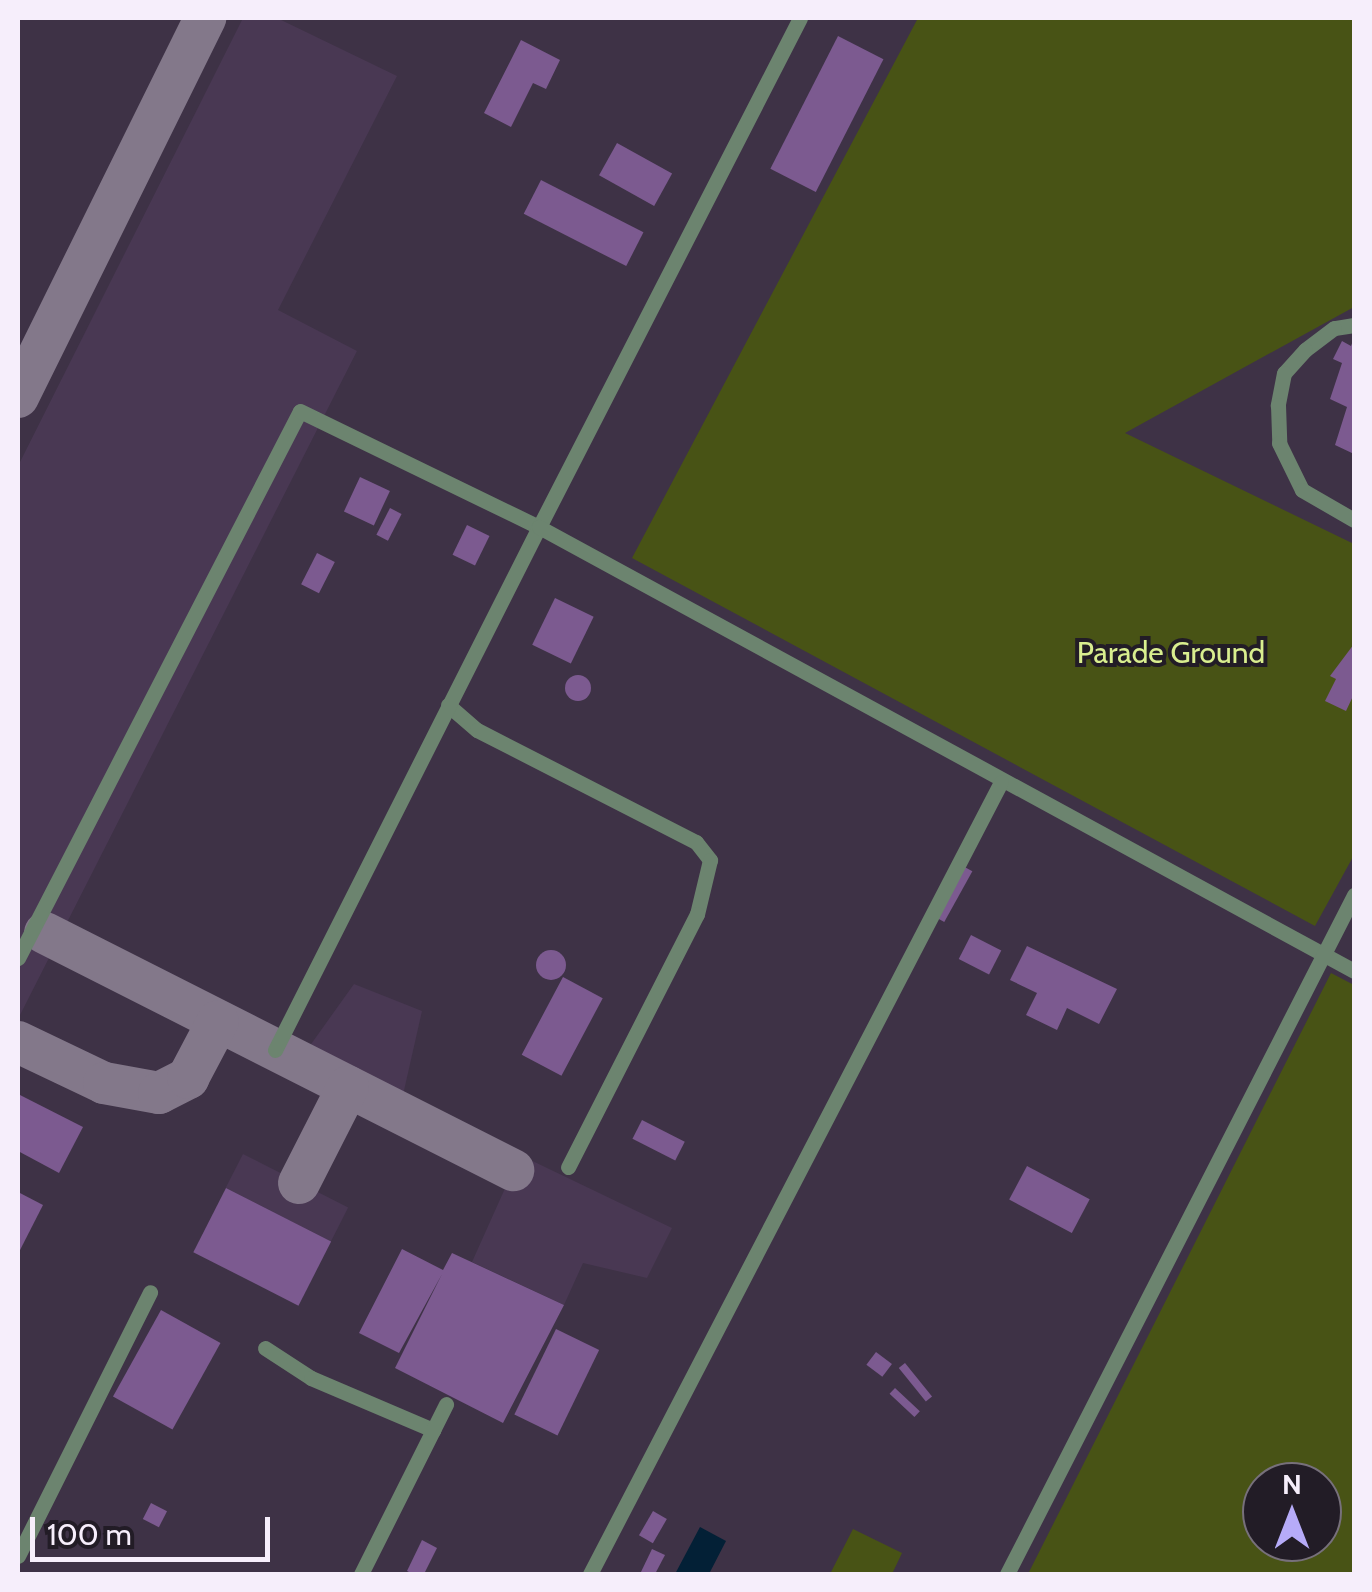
<!DOCTYPE html>
<style>
body{margin:0}
#map{position:relative;width:1372px;height:1592px;overflow:hidden;background:#3e3246;font-family:Cabin,sans-serif}
div>[style]{position:absolute}
.built>*{inset:0;background:#493853;transform-origin:0 0}
.green>*{inset:0;background:#485315}
.water>*{inset:0;background:#032036}
.taxiway>*{height:42px;margin:-21px;padding:0 21px;transform-origin:21px;border-radius:21px;background:#83788a}
.building>*{inset:0;background:#7c5a90;transform-origin:0 0}
.round{border-radius:50%}
.minor>*{height:15px;margin:-7.5px;padding:0 7.5px;transform-origin:7.5px;border-radius:7.5px;background:#6c846f}
span{translate:-50% -50%;white-space:nowrap;text-align:center;line-height:1.15;-webkit-text-stroke:8px #221c26;paint-order:stroke}
.park-label{font-size:30px;color:#d9ee8f}
.frame{position:absolute;inset:0;border:20px solid #f6eefb;pointer-events:none}
.north{position:absolute;left:1242px;top:1462px;width:100px;height:100px;box-sizing:border-box;background:#221c26;border:2px solid #77707b;border-radius:50%;rotate:0deg;font-size:28px;font-weight:700;line-height:40px;text-align:center;color:#f6eefb}
.north::after{content:'';display:block;margin:auto;width:35px;height:45px;background:#b6abf8;clip-path:polygon(50% 0,100% 100%,50% 72%,0 100%)}
.scale{position:absolute;left:30px;top:1517px;width:240px;height:45px;box-sizing:border-box;border:5px solid #f6eefb;border-top:0;padding-left:12px;font-size:30px;line-height:35px;white-space:nowrap;color:#f6eefb;-webkit-text-stroke:8px #221c26;paint-order:stroke}
</style>
<div id="map">
<div class="built">
<div style="clip-path:polygon(243px 18px,277px 18px,397px 76px,278px 310px,357px 351px,18px 1019px,18px 466px)"></div>
<div style="clip-path:polygon(354px 984px,422px 1011px,403px 1095px,309px 1047px)"></div>
<div style="left:243px;top:1154px;width:118px;height:38px;rotate:27deg"></div>
<div style="clip-path:polygon(520px 1155px,672px 1228px,647px 1278px,583px 1263px,564px 1305px,472px 1262px)"></div>
</div>
<div class="green">
<div style="clip-path:polygon(918px 18px,1354px 18px,1354px 307px,1125px 433px,1354px 544px,1354px 855px,1315px 926px,632px 558px)"></div>
<div style="clip-path:polygon(evenodd,1331px 973px,1354px 985px,1354px 1574px,1028px 1574px,1331px 973px,1262px 1482px,1322px 1482px,1322px 1542px,1262px 1542px,1262px 1482px)"></div>
<div style="clip-path:polygon(853px 1529px,902px 1553px,892px 1574px,830px 1574px)"></div>
</div>
<div class="water">
<div style="clip-path:polygon(700px 1527px,726px 1541px,709px 1574px,675px 1574px)"></div>
</div>
<div class="taxiway">
<div style="left:18px;top:397px;width:423px;rotate:-63.7deg"></div>
<div style="left:45px;top:933px;width:525px;rotate:26.86deg"></div>
<div style="left:18px;top:1042px;width:95px;rotate:25.5deg"></div>
<div style="left:104px;top:1083px;width:56px;rotate:10.3deg"></div>
<div style="left:159px;top:1093px;width:33px;rotate:-27deg"></div>
<div style="left:188px;top:1078px;width:64px;rotate:-62.2deg"></div>
<div style="left:299px;top:1183px;width:108px;rotate:-63deg"></div>
</div>
<div class="building">
<div style="left:838px;top:36px;width:51px;height:149px;rotate:27deg"></div>
<div style="clip-path:polygon(521px 40px,560px 60px,546px 89px,533px 83px,511px 127px,484px 113px)"></div>
<div style="left:617px;top:143px;width:63px;height:37px;rotate:29deg"></div>
<div style="left:541px;top:180px;width:115px;height:38px;rotate:27deg"></div>
<div style="clip-path:polygon(1354px 338px,1354px 454px,1335px 445px,1347px 407px,1330px 399px,1342px 363px,1333px 359px,1342px 341px,1351px 346px)"></div>
<div style="left:360px;top:477px;width:33px;height:38px;rotate:25deg"></div>
<div style="left:390px;top:508px;width:13px;height:30px;rotate:27deg"></div>
<div style="left:467px;top:525px;width:25px;height:33px;rotate:26deg"></div>
<div style="left:317px;top:553px;width:20px;height:35px;rotate:27deg"></div>
<div style="left:555px;top:598px;width:43px;height:52px;rotate:26deg"></div>
<div style="clip-path:polygon(1354px 644px,1354px 694px,1346px 711px,1325px 701px,1336px 679px,1330px 676px)"></div>
<div class="round" style="left:565px;top:675px;width:26px;height:26px"></div>
<div style="left:961px;top:865px;width:13px;height:58px;rotate:29deg"></div>
<div style="left:971px;top:935px;width:34px;height:27px;rotate:27deg"></div>
<div style="clip-path:polygon(1027px 946px,1117px 989px,1099px 1024px,1067px 1008px,1057px 1030px,1026px 1015px,1037px 993px,1010px 980px)"></div>
<div class="round" style="left:536px;top:950px;width:30px;height:30px"></div>
<div style="left:563px;top:977px;width:45px;height:88px;rotate:28deg"></div>
<div style="clip-path:polygon(18px 1094px,83px 1127px,59px 1173px,18px 1151px)"></div>
<div style="left:642px;top:1120px;width:48px;height:21px;rotate:27deg"></div>
<div style="left:1027px;top:1166px;width:71px;height:38px;rotate:28deg"></div>
<div style="left:226px;top:1188px;width:118px;height:72px;rotate:27deg"></div>
<div style="clip-path:polygon(18px 1192px,43px 1205px,18px 1254px)"></div>
<div style="clip-path:polygon(402px 1249px,443px 1270px,452px 1253px,564px 1305px,503px 1423px,395px 1368px,442px 1274px,399px 1353px,359px 1333px)"></div>
<div style="left:161px;top:1310px;width:68px;height:99px;rotate:29deg"></div>
<div style="left:556px;top:1329px;width:48px;height:95px;rotate:26deg"></div>
<div style="left:876px;top:1352px;width:20px;height:16px;rotate:37deg"></div>
<div style="left:905px;top:1363px;width:43px;height:8px;rotate:51deg"></div>
<div style="left:895px;top:1388px;width:34px;height:8px;rotate:43deg"></div>
<div style="left:151px;top:1503px;width:18px;height:18px;rotate:27deg"></div>
<div style="left:653px;top:1511px;width:16px;height:28px;rotate:30deg"></div>
<div style="clip-path:polygon(422px 1540px,437px 1548px,424px 1574px,413px 1574px,407px 1571px)"></div>
<div style="clip-path:polygon(652px 1549px,665px 1555px,655px 1574px,640px 1574px)"></div>
</div>
<div class="minor">
<div style="left:1354px;top:325px;width:20px;rotate:171deg"></div>
<div style="left:1334px;top:328px;width:36px;rotate:143deg"></div>
<div style="left:1305px;top:350px;width:31px;rotate:132deg"></div>
<div style="left:1284px;top:373px;width:33px;rotate:101deg"></div>
<div style="left:1278px;top:405px;width:38px;rotate:88deg"></div>
<div style="left:1279px;top:443px;width:52px;rotate:63.9deg"></div>
<div style="left:1302px;top:490px;width:60px;rotate:30deg"></div>
<div style="left:448px;top:705px;width:38px;rotate:41deg"></div>
<div style="left:477px;top:730px;width:246px;rotate:27.1deg"></div>
<div style="left:696px;top:842px;width:23px;rotate:52deg"></div>
<div style="left:710px;top:860px;width:56px;rotate:103.5deg"></div>
<div style="left:697px;top:914px;width:284px;rotate:117deg"></div>
<div style="left:18px;top:958px;width:615px;rotate:-62.73deg"></div>
<div style="left:300px;top:411px;width:266px;rotate:25.9deg"></div>
<div style="left:539px;top:527px;width:572px;rotate:-62.85deg"></div>
<div style="left:275px;top:1050px;width:586px;rotate:-63.22deg"></div>
<div style="left:539px;top:527px;width:928px;rotate:28.58deg"></div>
<div style="left:265px;top:1348px;width:55px;rotate:33.1deg"></div>
<div style="left:311px;top:1378px;width:133px;rotate:23.1deg"></div>
<div style="left:18px;top:1556px;width:295px;rotate:-63.4deg"></div>
<div style="left:361px;top:1574px;width:190px;rotate:-63.4deg"></div>
<div style="left:590px;top:1574px;width:892px;rotate:-62.57deg"></div>
<div style="left:1007px;top:1574px;width:763px;rotate:-62.93deg"></div>
</div>
<div class="park-label">
<span style="left:1171px;top:653px">Parade Ground</span>
</div>
<div class="frame"></div>
<div class="north">N</div>
<div class="scale">100 m</div>
</div>
